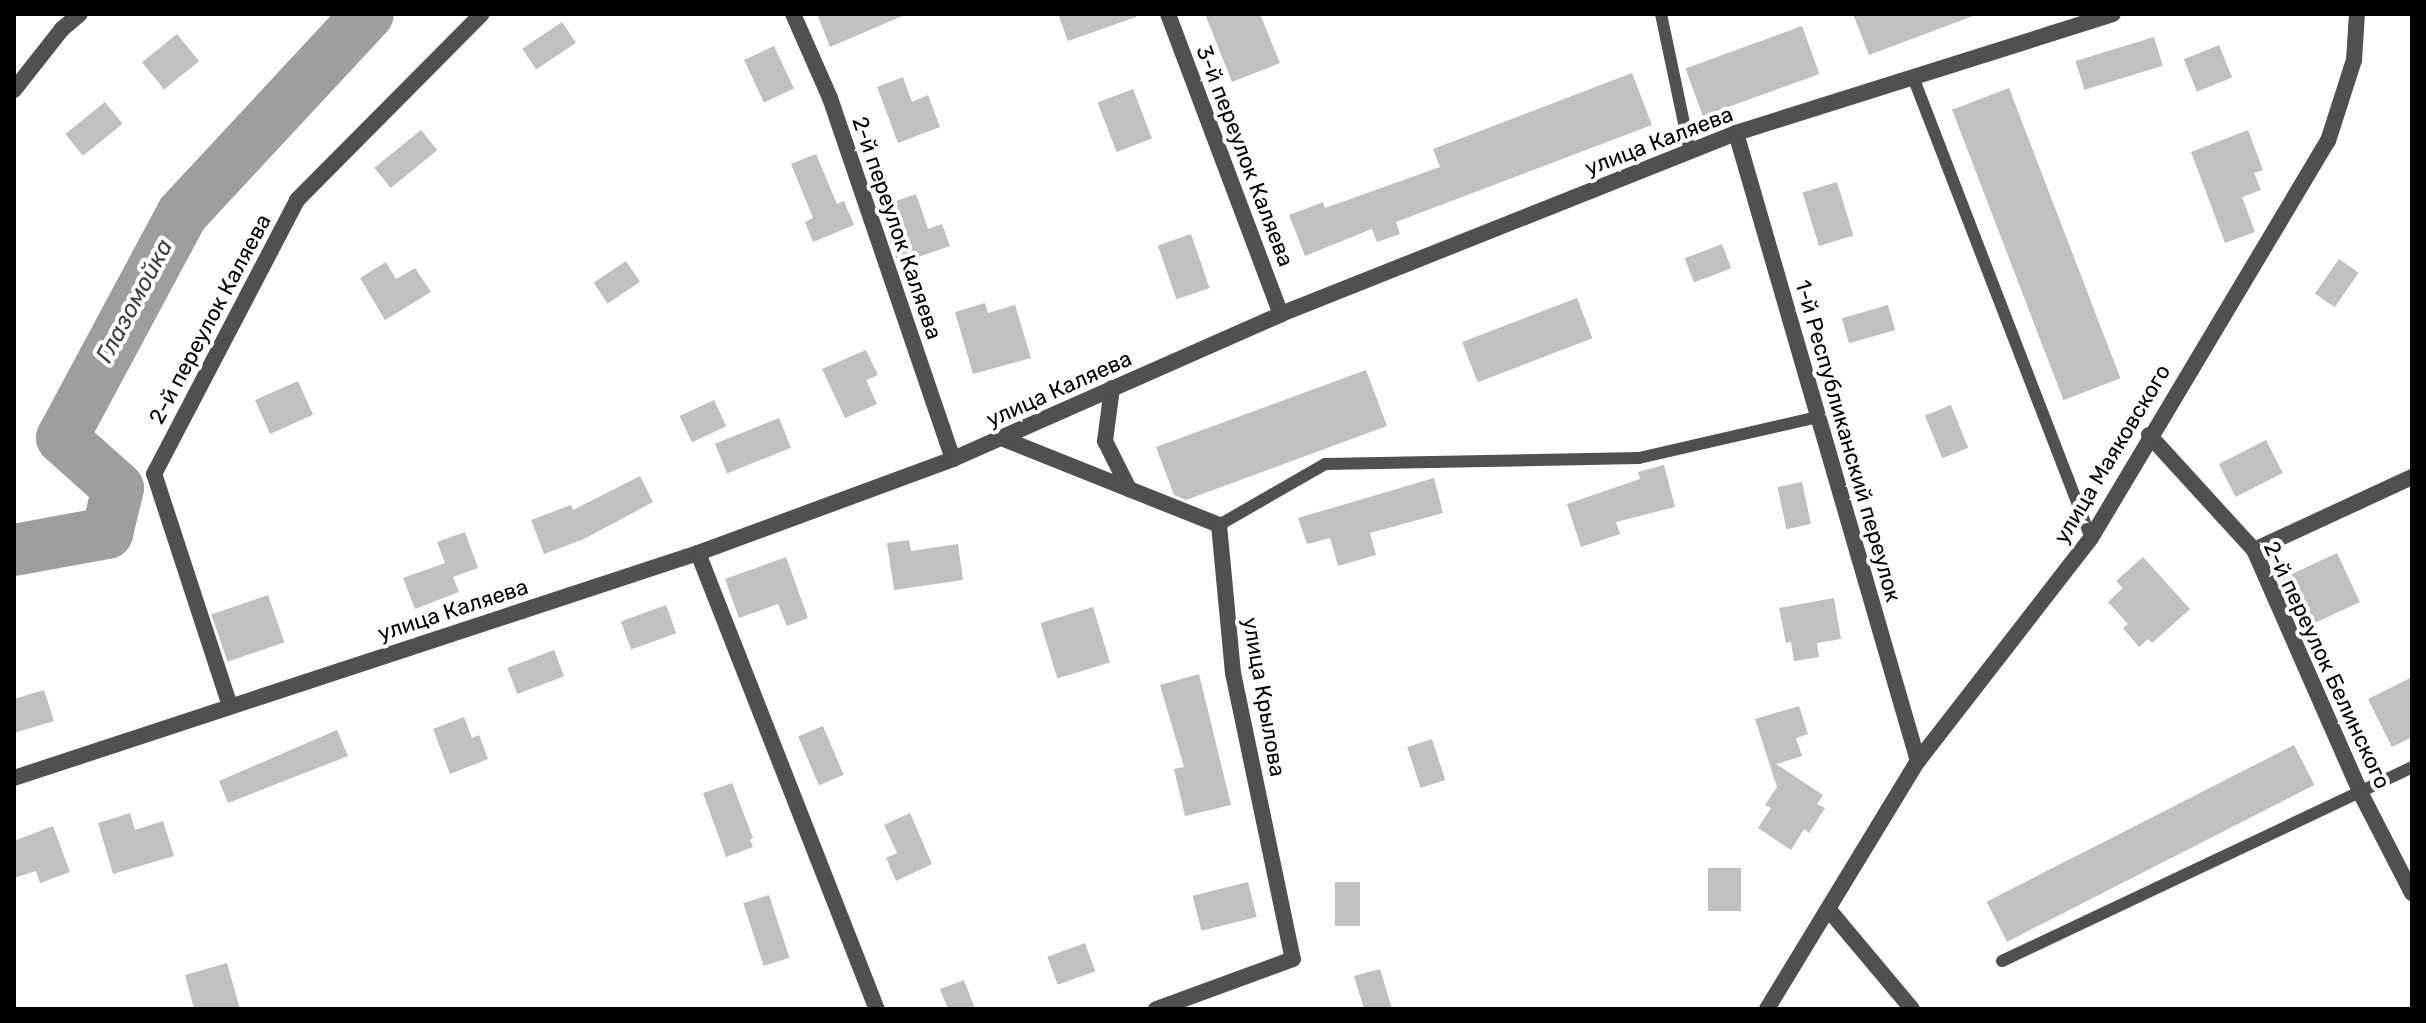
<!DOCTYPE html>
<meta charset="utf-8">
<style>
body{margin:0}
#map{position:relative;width:2426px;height:1023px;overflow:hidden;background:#fff;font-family:Rubik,sans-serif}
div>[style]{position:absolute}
.river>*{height:52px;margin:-26px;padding:0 26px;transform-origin:26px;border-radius:26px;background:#9e9e9e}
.building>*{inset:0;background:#c0c0c0;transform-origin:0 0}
.lane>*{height:12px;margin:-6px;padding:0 6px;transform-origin:6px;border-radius:6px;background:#505050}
.street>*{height:16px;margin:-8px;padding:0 8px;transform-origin:8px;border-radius:8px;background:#505050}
span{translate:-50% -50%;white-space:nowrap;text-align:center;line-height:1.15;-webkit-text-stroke:8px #fff;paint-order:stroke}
.street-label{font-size:22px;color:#000}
.water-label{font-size:24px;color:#3f3f3f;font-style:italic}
.frame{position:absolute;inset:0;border:16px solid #000;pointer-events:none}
</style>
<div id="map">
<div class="river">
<div style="left:14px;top:550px;width:95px;rotate:-10.4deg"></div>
<div style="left:107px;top:533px;width:46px;rotate:-76.3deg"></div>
<div style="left:118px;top:488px;width:75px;rotate:-138.2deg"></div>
<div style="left:62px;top:438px;width:254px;rotate:-61.8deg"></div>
<div style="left:182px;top:214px;width:273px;rotate:-47.1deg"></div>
</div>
<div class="building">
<div style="clip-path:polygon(817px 14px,907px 14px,830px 47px)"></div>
<div style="clip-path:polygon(1058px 14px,1135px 14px,1136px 17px,1068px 41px)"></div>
<div style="clip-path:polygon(1205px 14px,1260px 14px,1280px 63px,1232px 82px)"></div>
<div style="clip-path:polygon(1853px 14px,1973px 14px,1973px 16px,1869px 55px)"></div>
<div style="left:562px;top:22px;width:25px;height:48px;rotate:56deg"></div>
<div style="left:1802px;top:26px;width:51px;height:124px;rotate:70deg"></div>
<div style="left:177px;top:34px;width:35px;height:45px;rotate:51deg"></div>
<div style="left:2154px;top:37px;width:30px;height:82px;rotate:73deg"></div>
<div style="left:2219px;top:45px;width:35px;height:38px;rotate:68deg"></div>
<div style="left:774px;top:46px;width:47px;height:33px;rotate:65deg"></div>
<div style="clip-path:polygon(1632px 73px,1652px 125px,1396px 222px,1400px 234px,1377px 242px,1372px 229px,1305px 256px,1289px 215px,1323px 202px,1325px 208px,1440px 167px,1433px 149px)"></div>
<div style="clip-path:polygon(903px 77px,912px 102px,928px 95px,940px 127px,898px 143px,877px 87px)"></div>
<div style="left:2009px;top:88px;width:311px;height:61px;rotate:69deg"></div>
<div style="left:1133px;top:89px;width:53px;height:38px;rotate:69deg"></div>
<div style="left:105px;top:102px;width:28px;height:51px;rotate:51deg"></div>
<div style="left:421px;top:130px;width:26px;height:60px;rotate:51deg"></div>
<div style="clip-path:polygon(2248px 130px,2263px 170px,2254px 173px,2261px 190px,2242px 197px,2255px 232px,2225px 243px,2191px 152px)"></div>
<div style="clip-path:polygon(816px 154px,837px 204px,844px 201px,854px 225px,813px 242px,805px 222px,813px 218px,791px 164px)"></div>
<div style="left:1837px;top:182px;width:56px;height:36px;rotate:73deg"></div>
<div style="clip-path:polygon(916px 194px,928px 229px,942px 224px,950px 246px,898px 264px,879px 207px)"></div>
<div style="left:1191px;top:234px;width:57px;height:35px;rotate:71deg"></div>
<div style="left:1722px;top:244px;width:26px;height:40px;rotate:69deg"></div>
<div style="left:2339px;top:259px;width:24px;height:42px;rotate:35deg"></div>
<div style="left:626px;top:261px;width:25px;height:39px;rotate:56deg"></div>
<div style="clip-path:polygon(386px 262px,396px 279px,415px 268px,431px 292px,385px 320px,360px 278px)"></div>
<div style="left:1577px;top:298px;width:43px;height:123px;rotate:69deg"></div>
<div style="clip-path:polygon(985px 303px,988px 313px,1015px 305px,1031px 358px,973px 374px,955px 312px)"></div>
<div style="left:1888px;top:305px;width:26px;height:48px;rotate:74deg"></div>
<div style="clip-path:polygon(866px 350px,878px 375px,866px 380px,877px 404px,845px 418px,822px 369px)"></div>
<div style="clip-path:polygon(1366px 370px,1387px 426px,1186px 500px,1174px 495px,1156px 447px)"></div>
<div style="left:298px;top:381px;width:37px;height:47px;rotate:66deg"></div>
<div style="left:714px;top:400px;width:29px;height:38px;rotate:65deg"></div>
<div style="left:1951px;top:405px;width:46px;height:28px;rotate:68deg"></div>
<div style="left:779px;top:418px;width:32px;height:69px;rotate:68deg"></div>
<div style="left:2266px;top:440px;width:37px;height:53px;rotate:63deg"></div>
<div style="clip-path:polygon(1664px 465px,1675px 507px,1616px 522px,1620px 534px,1581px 547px,1567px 504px,1640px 479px,1638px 472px)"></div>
<div style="clip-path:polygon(640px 476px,653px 502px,584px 539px,544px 554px,531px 520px,571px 505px,573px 510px)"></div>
<div style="clip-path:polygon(1434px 478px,1443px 513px,1370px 533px,1376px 555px,1338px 566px,1330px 538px,1307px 544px,1298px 518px)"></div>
<div style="left:1802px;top:482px;width:43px;height:25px;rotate:78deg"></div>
<div style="clip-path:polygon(465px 532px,478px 568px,453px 577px,459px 592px,415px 609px,403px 578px,445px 563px,437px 542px)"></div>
<div style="clip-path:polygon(909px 540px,911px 551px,958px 544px,963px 580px,894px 590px,887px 543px)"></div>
<div style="left:2337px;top:553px;width:54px;height:61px;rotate:65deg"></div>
<div style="clip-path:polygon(786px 557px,808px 618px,787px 626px,778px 604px,739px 618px,725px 579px)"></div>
<div style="clip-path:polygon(2143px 557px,2190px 609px,2152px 643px,2148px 639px,2139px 647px,2123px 628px,2128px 624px,2108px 602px,2123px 588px,2116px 581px)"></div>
<div style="left:268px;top:595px;width:50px;height:60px;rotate:71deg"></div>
<div style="clip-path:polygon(1834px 598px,1841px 639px,1817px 643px,1819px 657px,1794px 661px,1791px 642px,1786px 643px,1779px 608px)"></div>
<div style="left:666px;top:605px;width:30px;height:48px;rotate:70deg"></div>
<div style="left:1093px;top:607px;width:58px;height:55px;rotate:73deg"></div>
<div style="left:554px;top:650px;width:28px;height:50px;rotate:69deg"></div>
<div style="clip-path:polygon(1199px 674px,1231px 805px,1185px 816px,1174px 769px,1184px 767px,1160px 685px)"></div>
<div style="clip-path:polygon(2412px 677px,2412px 737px,2392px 747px,2368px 699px)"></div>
<div style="clip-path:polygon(44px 690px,54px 721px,14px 733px,14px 699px)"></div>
<div style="clip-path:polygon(1799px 706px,1808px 734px,1796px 738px,1802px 756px,1776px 764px,1823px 795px,1817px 804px,1825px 808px,1809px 833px,1804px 829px,1791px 850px,1758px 828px,1771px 808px,1765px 805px,1777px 787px,1755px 719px)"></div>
<div style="clip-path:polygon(464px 717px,472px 738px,479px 735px,488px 759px,450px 774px,433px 729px)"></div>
<div style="left:823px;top:726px;width:53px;height:27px;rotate:67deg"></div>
<div style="clip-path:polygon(337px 730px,348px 756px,228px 803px,219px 781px)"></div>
<div style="left:1432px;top:739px;width:43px;height:26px;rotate:72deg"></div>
<div style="left:2294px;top:745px;width:45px;height:345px;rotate:63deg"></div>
<div style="clip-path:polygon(732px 783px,753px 838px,750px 840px,753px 847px,726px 857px,703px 793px)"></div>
<div style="clip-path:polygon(130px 813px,135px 830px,163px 821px,174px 856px,113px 874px,98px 823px)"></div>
<div style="clip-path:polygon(910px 813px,932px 864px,896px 881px,886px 858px,897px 853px,884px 825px)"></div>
<div style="clip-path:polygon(53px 826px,70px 872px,40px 883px,36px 871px,14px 878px,14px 841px)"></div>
<div style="left:1708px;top:868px;width:33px;height:43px"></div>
<div style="left:1248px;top:882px;width:36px;height:57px;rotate:76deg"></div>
<div style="left:1335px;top:882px;width:25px;height:44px"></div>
<div style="left:769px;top:895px;width:66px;height:27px;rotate:72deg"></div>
<div style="left:1085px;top:943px;width:30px;height:40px;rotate:70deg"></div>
<div style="clip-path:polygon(227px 963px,240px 1009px,194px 1009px,185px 975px)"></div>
<div style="clip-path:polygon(1380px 969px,1392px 1009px,1364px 1009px,1354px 976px)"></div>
<div style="clip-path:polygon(964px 980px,975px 1009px,948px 1009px,940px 989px)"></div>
</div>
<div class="lane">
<div style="left:1661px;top:14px;width:141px;rotate:78.1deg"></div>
<div style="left:1913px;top:77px;width:494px;rotate:68.9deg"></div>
<div style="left:1219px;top:525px;width:122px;rotate:-29.9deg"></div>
<div style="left:1325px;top:464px;width:314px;rotate:-1.1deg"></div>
<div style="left:1639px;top:458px;width:184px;rotate:-12.9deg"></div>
<div style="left:2002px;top:961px;width:454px;rotate:-25.3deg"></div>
</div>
<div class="street">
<div style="left:793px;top:14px;width:92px;rotate:66.2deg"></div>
<div style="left:830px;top:98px;width:381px;rotate:71.2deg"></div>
<div style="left:1168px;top:14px;width:321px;rotate:69.4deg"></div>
<div style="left:14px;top:90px;width:78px;rotate:-51.8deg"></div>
<div style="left:62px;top:29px;width:23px;rotate:-40deg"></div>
<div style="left:1736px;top:133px;width:654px;rotate:73.84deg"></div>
<div style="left:1112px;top:388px;width:53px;rotate:97.5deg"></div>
<div style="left:1105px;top:441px;width:54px;rotate:63.4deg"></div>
<div style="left:2149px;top:435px;width:156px;rotate:47.6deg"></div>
<div style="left:2254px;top:550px;width:264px;rotate:66.3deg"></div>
<div style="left:2360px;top:792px;width:114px;rotate:62.8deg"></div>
<div style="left:1004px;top:439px;width:232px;rotate:21.8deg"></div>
<div style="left:1219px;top:525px;width:149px;rotate:84.6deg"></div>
<div style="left:1233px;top:673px;width:292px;rotate:78.2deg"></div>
<div style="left:1293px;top:959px;width:146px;rotate:159.9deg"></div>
<div style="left:2254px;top:550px;width:174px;rotate:-24.8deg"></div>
<div style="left:698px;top:553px;width:490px;rotate:68.6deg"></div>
<div style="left:230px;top:706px;width:244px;rotate:-108.1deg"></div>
<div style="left:154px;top:474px;width:309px;rotate:-62.4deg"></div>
<div style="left:297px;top:200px;width:262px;rotate:-45.2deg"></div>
<div style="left:14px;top:778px;width:720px;rotate:-18.21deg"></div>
<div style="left:698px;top:553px;width:272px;rotate:-20.2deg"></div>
<div style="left:953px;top:459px;width:359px;rotate:-23.8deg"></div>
<div style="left:1281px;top:314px;width:490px;rotate:-21.7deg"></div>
<div style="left:1736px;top:133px;width:395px;rotate:-17.5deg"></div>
<div style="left:1829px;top:910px;width:129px;rotate:50deg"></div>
<div style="left:1767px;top:1009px;width:290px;rotate:-58.7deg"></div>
<div style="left:1918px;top:761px;width:282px;rotate:-52.2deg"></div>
<div style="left:2091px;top:538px;width:462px;rotate:-59.2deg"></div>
<div style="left:2328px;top:141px;width:85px;rotate:-72.2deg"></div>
<div style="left:2354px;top:60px;width:46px;rotate:-86.3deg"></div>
</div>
<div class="street-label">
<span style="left:1659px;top:141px;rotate:-21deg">улица Каляева</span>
<span style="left:1245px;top:156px;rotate:69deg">3-й переулок Каляева</span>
<span style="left:897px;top:228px;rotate:71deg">2-й переулок Каляева</span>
<span style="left:210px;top:319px;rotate:-62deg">2-й переулок Каляева</span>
<span style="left:1059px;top:389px;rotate:-24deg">улица Каляева</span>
<span style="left:1848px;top:441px;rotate:74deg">1-й Республиканский переулок</span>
<span style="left:2112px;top:454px;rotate:-59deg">улица Маяковского</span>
<span style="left:453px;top:610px;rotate:-18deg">улица Каляева</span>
<span style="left:2327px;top:665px;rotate:65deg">2-й переулок Белинского</span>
<span style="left:1264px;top:697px;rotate:80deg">улица Крылова</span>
</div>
<div class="water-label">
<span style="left:135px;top:301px;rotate:-62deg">Глазомойка</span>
</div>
<div class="frame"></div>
</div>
